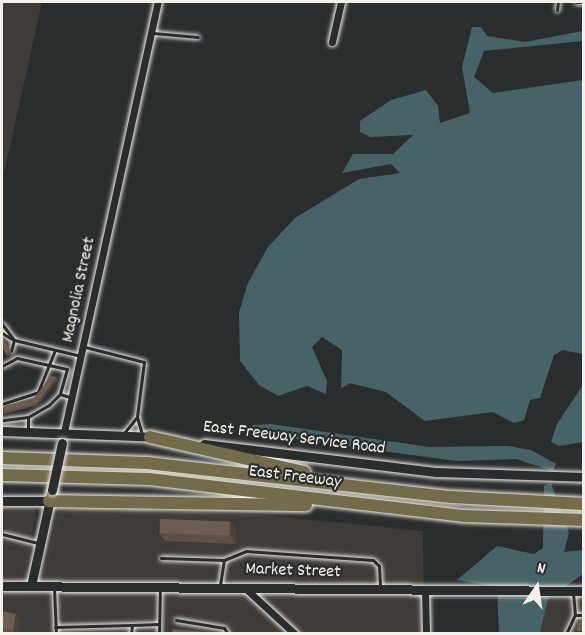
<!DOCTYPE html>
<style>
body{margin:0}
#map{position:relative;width:585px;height:635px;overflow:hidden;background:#2a2d2e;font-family:Dekko,sans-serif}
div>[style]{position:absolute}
.built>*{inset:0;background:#3e3b39}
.water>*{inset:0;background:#466468}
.roads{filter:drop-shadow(0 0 2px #f4f1e8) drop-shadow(0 0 2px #f4f1e8)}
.lane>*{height:3px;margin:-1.5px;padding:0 1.5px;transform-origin:1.5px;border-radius:1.5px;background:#2a2d2e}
.street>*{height:7px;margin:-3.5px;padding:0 3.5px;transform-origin:3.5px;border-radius:3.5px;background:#2a2d2e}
.secondary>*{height:9px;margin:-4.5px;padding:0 4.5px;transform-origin:4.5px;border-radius:4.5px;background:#2a2d2e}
.highway>*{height:12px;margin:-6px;padding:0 6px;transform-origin:6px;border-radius:6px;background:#746b4b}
.bridges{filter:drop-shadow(0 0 2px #f4f1e8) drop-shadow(0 0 2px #f4f1e8)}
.secondary-bridge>*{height:9px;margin:-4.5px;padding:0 4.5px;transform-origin:4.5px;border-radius:4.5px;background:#2a2d2e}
.wall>*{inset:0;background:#5e5048}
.shaded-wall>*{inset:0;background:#4c413b}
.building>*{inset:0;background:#6d5d54;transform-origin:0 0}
span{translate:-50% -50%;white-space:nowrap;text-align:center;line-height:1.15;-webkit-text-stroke:4.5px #2a2d2e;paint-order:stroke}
.street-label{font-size:18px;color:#f4f1e8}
.frame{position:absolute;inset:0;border:3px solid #f4f1e8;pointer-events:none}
.north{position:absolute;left:507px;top:557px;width:60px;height:60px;-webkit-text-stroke:4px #2a2d2e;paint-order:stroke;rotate:13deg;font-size:16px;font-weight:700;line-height:24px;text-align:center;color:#f4f1e8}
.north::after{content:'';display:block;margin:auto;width:21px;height:27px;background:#f4f1e8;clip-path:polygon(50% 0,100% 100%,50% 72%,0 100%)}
</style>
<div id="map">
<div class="built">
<div style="clip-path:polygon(2px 2px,42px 2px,2px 182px)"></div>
<div style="clip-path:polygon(2px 506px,31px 506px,36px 512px,26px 571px,44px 572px,58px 512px,89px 508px,263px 515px,423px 531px,424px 633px,2px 633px)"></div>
<div style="clip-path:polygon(583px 598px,583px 633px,540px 634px,548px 599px)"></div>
</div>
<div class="water">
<div style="clip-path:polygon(472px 27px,481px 27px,487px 36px,525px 42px,583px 31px,583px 41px,484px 51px,474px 77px,493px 93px,583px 80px,583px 354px,563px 350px,554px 355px,540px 398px,530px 400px,524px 420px,514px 423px,493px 412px,425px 421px,386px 392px,350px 383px,341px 388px,342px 350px,322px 337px,312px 347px,327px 381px,326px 394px,307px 386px,278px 396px,259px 385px,240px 361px,239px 312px,248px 283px,268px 247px,295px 218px,359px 179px,400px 173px,391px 164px,342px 173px,353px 154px,393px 154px,413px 135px,370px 137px,360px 132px,360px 121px,391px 100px,426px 90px,438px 106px,440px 123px,470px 113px,462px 67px)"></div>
<div style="clip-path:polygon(583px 385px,583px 442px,559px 446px,551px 442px,557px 424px)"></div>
<div style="clip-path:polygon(271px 424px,429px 447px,508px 446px,531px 450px,556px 464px,553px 471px,516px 459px,456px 461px,253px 433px,252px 425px)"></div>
<div style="clip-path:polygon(551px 483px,569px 533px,564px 552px,583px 550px,583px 574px,548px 599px,540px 633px,499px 633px,497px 587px,457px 580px,497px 546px,534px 554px,543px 548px,544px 486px)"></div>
</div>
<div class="roads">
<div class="lane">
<div style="left:576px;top:2px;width:8px"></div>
<div style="left:557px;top:10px;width:8px;rotate:-83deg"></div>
<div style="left:153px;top:33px;width:45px;rotate:5.1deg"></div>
<div style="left:2px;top:324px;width:20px;rotate:53deg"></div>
<div style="left:14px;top:340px;width:69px;rotate:13.4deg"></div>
<div style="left:2px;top:333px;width:12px;rotate:31deg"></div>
<div style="left:85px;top:347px;width:61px;rotate:14.3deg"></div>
<div style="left:144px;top:362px;width:55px;rotate:97.3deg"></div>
<div style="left:137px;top:417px;width:22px;rotate:129deg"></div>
<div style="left:11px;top:351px;width:11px;rotate:-75deg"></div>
<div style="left:2px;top:366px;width:17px;rotate:-28deg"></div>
<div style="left:17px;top:358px;width:51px;rotate:12.4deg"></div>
<div style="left:67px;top:369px;width:26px;rotate:106deg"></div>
<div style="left:60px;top:394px;width:16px;rotate:135deg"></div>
<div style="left:49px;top:405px;width:24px;rotate:150deg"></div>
<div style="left:28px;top:417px;width:26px;rotate:173deg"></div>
<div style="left:60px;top:394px;width:13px;rotate:18deg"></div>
<div style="left:2px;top:404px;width:38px;rotate:-18deg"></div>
<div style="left:38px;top:392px;width:45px;rotate:-68deg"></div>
<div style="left:28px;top:417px;width:13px;rotate:90deg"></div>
<div style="left:137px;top:417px;width:19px;rotate:74deg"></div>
<div style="left:2px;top:534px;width:37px;rotate:14deg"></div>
<div style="left:161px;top:558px;width:63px;rotate:1.8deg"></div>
<div style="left:220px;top:585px;width:25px;rotate:-81deg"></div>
<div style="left:224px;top:560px;width:24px;rotate:-22deg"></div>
<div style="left:246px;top:551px;width:127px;rotate:4.1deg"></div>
<div style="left:373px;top:560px;width:8px;rotate:45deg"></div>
<div style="left:379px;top:566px;width:20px;rotate:87deg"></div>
<div style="left:54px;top:588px;width:46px;rotate:87.5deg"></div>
<div style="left:575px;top:615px;width:9px"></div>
<div style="left:176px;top:620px;width:49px;rotate:9.5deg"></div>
<div style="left:224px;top:628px;width:7px;rotate:56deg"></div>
<div style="left:55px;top:627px;width:77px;rotate:-1.5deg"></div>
<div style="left:131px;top:634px;width:9px;rotate:-84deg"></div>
<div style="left:132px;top:625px;width:27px;rotate:-2deg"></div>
<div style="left:159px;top:634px;width:46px;rotate:-88.8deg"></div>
<div style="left:566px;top:634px;width:21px;rotate:-65deg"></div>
<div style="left:575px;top:615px;width:21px;rotate:-95deg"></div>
</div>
<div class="street">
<div style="left:332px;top:42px;width:41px;rotate:-77.3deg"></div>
<div style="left:64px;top:432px;width:440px;rotate:-77.7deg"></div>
<div style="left:246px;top:589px;width:67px;rotate:42.6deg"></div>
<div style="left:425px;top:592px;width:42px;rotate:88.6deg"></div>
</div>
<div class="secondary">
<div style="left:2px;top:431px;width:153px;rotate:2.2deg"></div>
<div style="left:204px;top:444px;width:235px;rotate:6.9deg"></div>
<div style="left:437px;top:472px;width:147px;rotate:1.9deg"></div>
<div style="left:2px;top:501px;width:47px"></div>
<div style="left:2px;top:586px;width:582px;rotate:0.49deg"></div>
<div style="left:31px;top:586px;width:98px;rotate:-77.7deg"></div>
</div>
<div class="highway">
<div style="left:150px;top:437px;width:158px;rotate:12.8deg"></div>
<div style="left:2px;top:458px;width:145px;rotate:2deg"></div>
<div style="left:147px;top:463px;width:306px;rotate:6.4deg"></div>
<div style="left:451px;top:497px;width:133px;rotate:3deg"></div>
<div style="left:2px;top:475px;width:147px;rotate:1.6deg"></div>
<div style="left:149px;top:479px;width:318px;rotate:6.7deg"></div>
<div style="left:465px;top:516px;width:119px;rotate:1.9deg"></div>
<div style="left:49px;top:501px;width:257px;rotate:0.9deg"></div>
</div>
</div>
<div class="bridges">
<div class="secondary-bridge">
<div style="left:52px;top:490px;width:48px;rotate:-78deg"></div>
</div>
</div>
<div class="wall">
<div style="clip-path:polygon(2px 336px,12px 353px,7px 356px,2px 347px)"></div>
<div style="clip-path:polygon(57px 377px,59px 379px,38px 405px,4px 414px,3px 412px,34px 398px)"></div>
<div style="clip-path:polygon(230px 522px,236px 530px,236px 544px,165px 541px,159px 533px)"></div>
<div style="clip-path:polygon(2px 611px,20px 620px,18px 633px,2px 633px)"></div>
</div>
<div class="shaded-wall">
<div style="clip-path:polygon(57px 377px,59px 379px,38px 405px,37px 403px)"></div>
<div style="clip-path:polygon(230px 522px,236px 530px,236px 544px,230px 535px)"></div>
<div style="clip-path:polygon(16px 614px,20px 620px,18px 633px,15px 633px,13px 630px)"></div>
</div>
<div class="building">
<div style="clip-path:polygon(2px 336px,11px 351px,6px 354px,2px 347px)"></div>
<div style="clip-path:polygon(51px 376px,57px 377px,37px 403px,3px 412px,4px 406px,34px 398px)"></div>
<div style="left:160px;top:519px;width:70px;height:14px;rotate:2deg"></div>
<div style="clip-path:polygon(2px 611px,16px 614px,13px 630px,2px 628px)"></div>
<div style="left:577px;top:620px;width:7px;height:11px"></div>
<div style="clip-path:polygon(173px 629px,218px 633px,172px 633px)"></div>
</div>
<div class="street-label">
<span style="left:80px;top:290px;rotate:-78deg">Magnolia Street</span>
<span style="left:294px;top:439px;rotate:7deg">East Freeway Service Road</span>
<span style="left:295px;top:478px;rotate:7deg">East Freeway</span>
<span style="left:293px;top:572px;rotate:2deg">Market Street</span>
</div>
<div class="frame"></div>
<div class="north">N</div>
</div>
